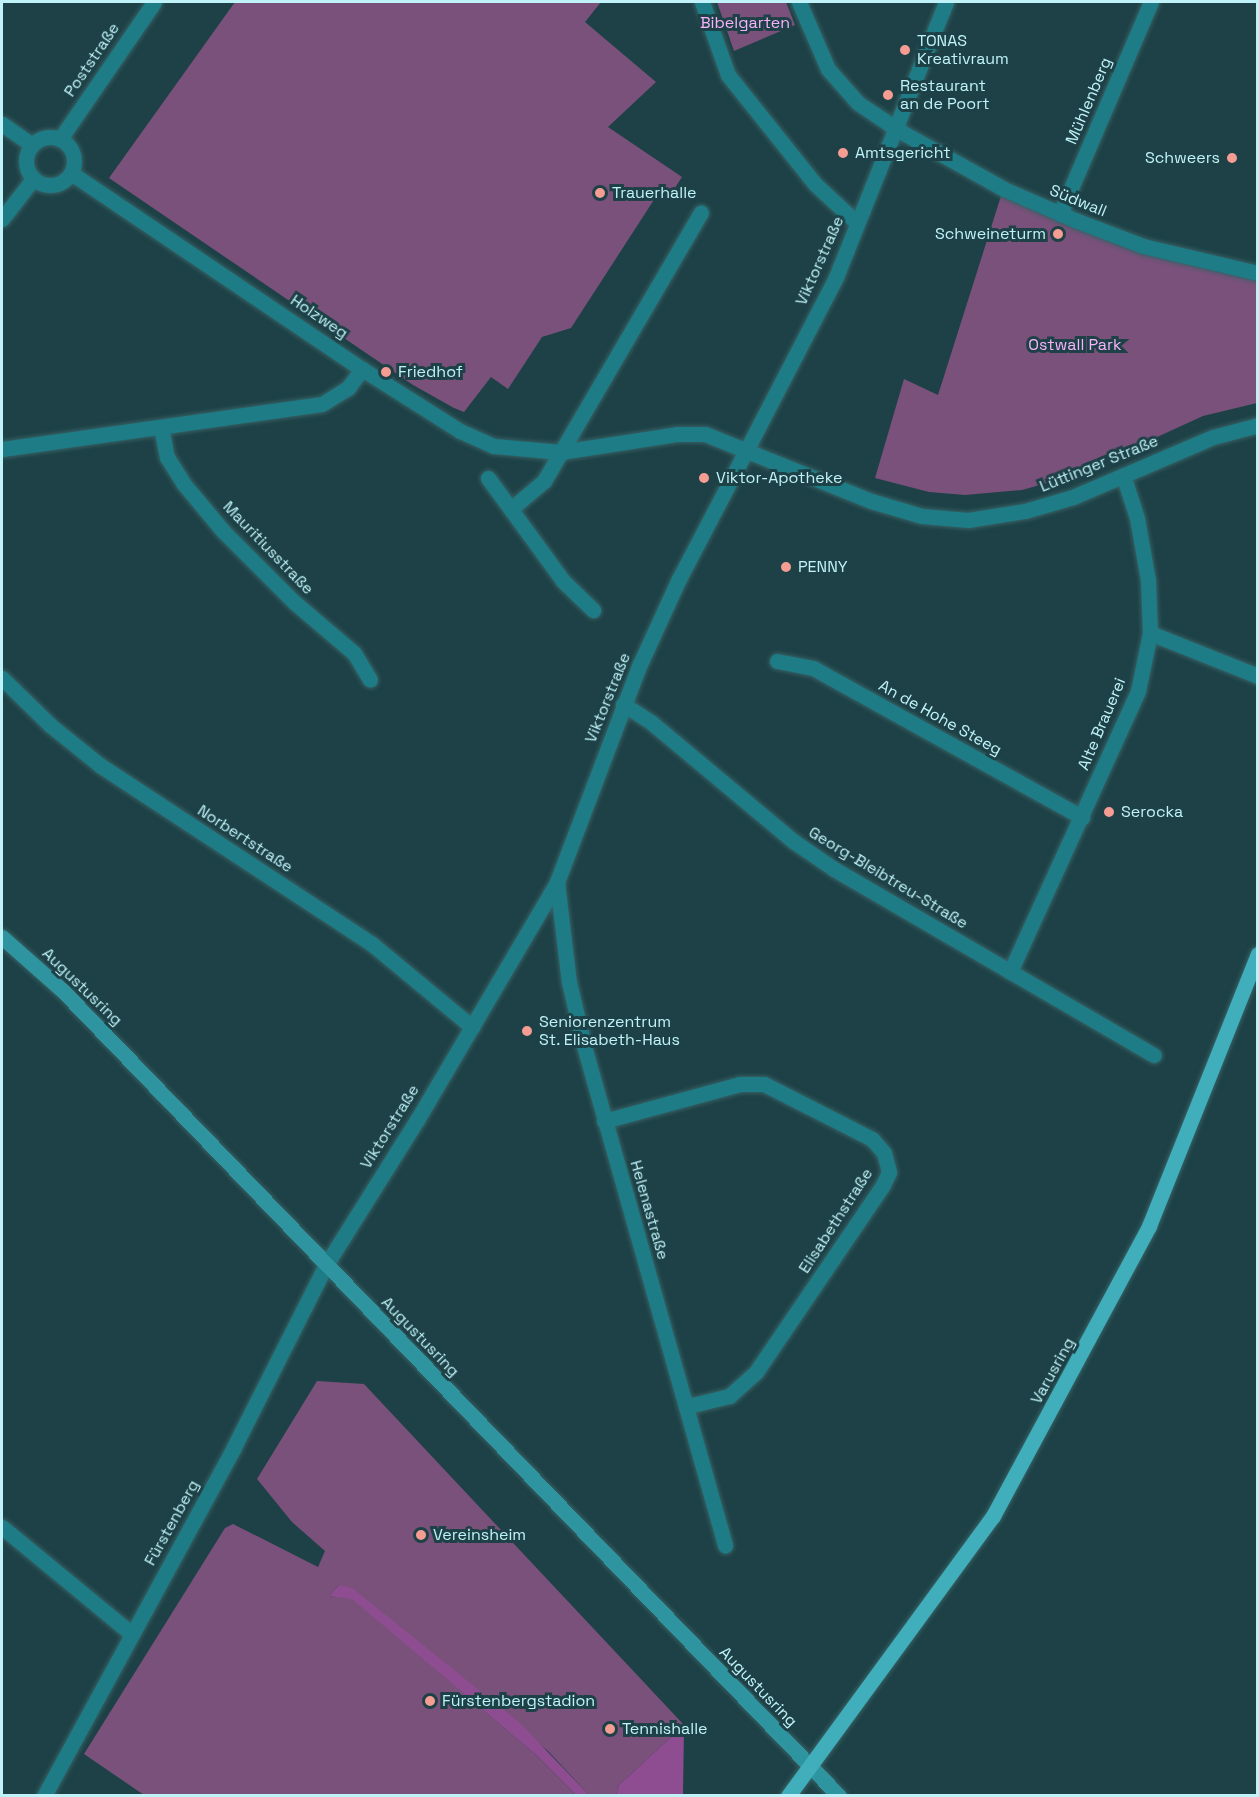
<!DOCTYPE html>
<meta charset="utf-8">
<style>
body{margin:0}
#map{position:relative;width:1259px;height:1797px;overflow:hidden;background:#1d4146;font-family:"Space Grotesk",sans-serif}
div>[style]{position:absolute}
.green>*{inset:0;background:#7a517b}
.forest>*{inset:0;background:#8f4d91}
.roads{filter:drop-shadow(0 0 2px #366165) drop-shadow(0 0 2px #366165)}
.minor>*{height:15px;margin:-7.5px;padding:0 7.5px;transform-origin:7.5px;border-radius:7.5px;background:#1d7c86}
.tertiary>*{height:15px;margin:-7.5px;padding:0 7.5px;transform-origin:7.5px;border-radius:7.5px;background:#1d7c86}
.tertiary>.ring{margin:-7.5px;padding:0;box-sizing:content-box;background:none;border:15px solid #1d7c86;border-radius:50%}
.secondary>*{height:15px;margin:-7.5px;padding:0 7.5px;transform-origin:7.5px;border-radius:7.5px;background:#2e95a0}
.primary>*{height:15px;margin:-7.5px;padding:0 7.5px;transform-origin:7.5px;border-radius:7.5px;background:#40aebb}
.dots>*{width:16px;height:16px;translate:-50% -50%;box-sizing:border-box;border:3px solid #1d4146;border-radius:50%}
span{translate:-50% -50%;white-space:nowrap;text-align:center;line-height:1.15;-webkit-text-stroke:6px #1d4146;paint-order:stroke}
.park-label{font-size:16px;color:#fab2fc}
.poi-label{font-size:16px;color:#bff3f9}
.left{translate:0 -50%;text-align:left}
.right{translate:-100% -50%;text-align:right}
.street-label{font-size:16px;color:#bff3f9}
.frame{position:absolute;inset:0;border:3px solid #bff3f9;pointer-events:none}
</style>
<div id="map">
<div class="green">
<div style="clip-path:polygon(235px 2px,601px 2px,585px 22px,656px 82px,608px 127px,682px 177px,669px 197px,659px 192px,571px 328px,542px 337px,508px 389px,491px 377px,464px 412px,454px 408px,413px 385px,109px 178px)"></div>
<div style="clip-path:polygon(717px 2px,786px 2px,795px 25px,734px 51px)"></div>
<div style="clip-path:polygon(1001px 196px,1257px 273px,1257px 403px,1203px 416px,1072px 476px,1022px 490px,965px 495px,929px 492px,875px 478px,904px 379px,938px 395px)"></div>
<div style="clip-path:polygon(317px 1381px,364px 1384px,684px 1725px,619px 1785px,616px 1795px,589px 1795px,548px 1751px,339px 1585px,329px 1596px,352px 1598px,535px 1754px,576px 1795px,144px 1795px,84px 1754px,225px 1528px,233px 1524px,318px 1567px,325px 1551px,292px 1522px,257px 1479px)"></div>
</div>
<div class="forest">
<div style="clip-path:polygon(339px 1585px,352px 1588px,520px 1723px,589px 1795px,576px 1795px,535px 1754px,352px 1599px,329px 1596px)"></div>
<div style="clip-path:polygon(684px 1725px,683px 1795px,616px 1795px,619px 1785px)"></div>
</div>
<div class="roads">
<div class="minor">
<div style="left:702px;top:2px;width:77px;rotate:70.4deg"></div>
<div style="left:728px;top:75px;width:139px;rotate:51.4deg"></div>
<div style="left:815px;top:184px;width:57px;rotate:42.9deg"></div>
<div style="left:799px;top:2px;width:73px;rotate:66.6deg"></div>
<div style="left:828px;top:69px;width:45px;rotate:48.6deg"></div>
<div style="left:858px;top:103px;width:48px;rotate:34deg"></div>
<div style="left:898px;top:130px;width:121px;rotate:29.1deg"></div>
<div style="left:1004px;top:189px;width:77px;rotate:23.6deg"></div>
<div style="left:1075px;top:220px;width:73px;rotate:20.9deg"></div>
<div style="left:1143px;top:246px;width:118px;rotate:13.2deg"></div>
<div style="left:2px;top:124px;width:37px;rotate:35deg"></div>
<div style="left:1060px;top:214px;width:231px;rotate:-66.8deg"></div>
<div style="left:161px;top:427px;width:31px;rotate:79deg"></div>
<div style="left:167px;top:457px;width:31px;rotate:58deg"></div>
<div style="left:183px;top:483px;width:62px;rotate:50.2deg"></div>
<div style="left:223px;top:531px;width:100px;rotate:45deg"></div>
<div style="left:294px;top:602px;width:79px;rotate:40.4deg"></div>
<div style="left:354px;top:653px;width:31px;rotate:59deg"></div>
<div style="left:2px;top:449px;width:323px;rotate:-8deg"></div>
<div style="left:322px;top:404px;width:31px;rotate:-32deg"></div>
<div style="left:348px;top:388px;width:24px;rotate:-54deg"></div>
<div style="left:747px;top:449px;width:194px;rotate:-62.6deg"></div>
<div style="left:836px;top:277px;width:296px;rotate:-68.2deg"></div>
<div style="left:488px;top:478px;width:127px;rotate:53.9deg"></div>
<div style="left:563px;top:581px;width:42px;rotate:44deg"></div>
<div style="left:512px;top:508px;width:42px;rotate:-40.2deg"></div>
<div style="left:544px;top:481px;width:311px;rotate:-59.7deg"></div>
<div style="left:1150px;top:633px;width:116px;rotate:21.7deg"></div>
<div style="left:777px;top:661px;width:37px;rotate:11deg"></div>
<div style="left:813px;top:668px;width:308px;rotate:29deg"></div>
<div style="left:2px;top:678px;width:67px;rotate:44.4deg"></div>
<div style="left:50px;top:725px;width:65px;rotate:38.8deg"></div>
<div style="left:101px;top:766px;width:324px;rotate:33.3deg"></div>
<div style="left:372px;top:944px;width:130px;rotate:39.7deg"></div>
<div style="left:623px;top:704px;width:35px;rotate:33deg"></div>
<div style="left:652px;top:723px;width:184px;rotate:39.9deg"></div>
<div style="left:793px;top:841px;width:50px;rotate:34.3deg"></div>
<div style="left:834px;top:869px;width:370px;rotate:30.2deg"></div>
<div style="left:557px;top:882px;width:101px;rotate:83.2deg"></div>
<div style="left:569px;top:982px;width:66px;rotate:76.8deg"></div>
<div style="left:584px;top:1046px;width:519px;rotate:74.22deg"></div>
<div style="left:1010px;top:972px;width:309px;rotate:-65.5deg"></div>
<div style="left:1138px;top:691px;width:59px;rotate:-78.3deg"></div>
<div style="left:1150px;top:633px;width:53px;rotate:-92.2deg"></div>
<div style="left:1148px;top:580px;width:63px;rotate:-100.1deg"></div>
<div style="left:1137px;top:518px;width:45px;rotate:-108deg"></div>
<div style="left:604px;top:1121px;width:141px;rotate:-15.2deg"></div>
<div style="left:740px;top:1084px;width:24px"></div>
<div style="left:764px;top:1084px;width:121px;rotate:27deg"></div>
<div style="left:872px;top:1139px;width:18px;rotate:49deg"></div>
<div style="left:884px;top:1153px;width:20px;rotate:75deg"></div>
<div style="left:889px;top:1172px;width:14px;rotate:115deg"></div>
<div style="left:883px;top:1185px;width:226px;rotate:124.2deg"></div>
<div style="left:756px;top:1372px;width:36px;rotate:138deg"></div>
<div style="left:729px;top:1396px;width:42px;rotate:166.3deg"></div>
<div style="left:2px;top:1527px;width:168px;rotate:39.5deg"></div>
<div style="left:44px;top:1796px;width:397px;rotate:-61.4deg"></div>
<div style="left:234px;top:1447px;width:204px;rotate:-63.2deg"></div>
</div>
<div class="tertiary">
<div class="ring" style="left:26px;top:137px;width:33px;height:33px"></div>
<div style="left:60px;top:139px;width:166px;rotate:-55.5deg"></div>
<div style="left:71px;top:173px;width:351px;rotate:34deg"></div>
<div style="left:362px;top:369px;width:116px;rotate:32.3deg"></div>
<div style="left:460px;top:431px;width:37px;rotate:24deg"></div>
<div style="left:494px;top:446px;width:67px;rotate:5.1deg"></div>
<div style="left:561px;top:452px;width:117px;rotate:-8.8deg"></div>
<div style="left:677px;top:434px;width:28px"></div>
<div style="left:705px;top:434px;width:179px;rotate:22deg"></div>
<div style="left:871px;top:501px;width:53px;rotate:16.4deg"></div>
<div style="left:922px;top:516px;width:46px;rotate:5deg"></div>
<div style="left:968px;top:520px;width:58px;rotate:-9deg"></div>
<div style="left:1025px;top:511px;width:50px;rotate:-16.3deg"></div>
<div style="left:1073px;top:497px;width:152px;rotate:-23.2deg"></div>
<div style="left:1213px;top:437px;width:47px;rotate:-14.9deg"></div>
<div style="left:2px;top:219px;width:51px;rotate:-52.2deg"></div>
<div style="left:326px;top:1265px;width:171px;rotate:-57.9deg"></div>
<div style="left:417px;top:1120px;width:276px;rotate:-59.5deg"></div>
<div style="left:557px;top:882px;width:233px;rotate:-69.2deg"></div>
<div style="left:640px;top:664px;width:94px;rotate:-65.4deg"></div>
<div style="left:679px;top:579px;width:147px;rotate:-62.4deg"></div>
</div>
<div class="secondary">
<div style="left:2px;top:937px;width:81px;rotate:41.5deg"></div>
<div style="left:63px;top:991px;width:1118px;rotate:46.05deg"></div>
</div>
<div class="primary">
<div style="left:788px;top:1796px;width:347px;rotate:-53.8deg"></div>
<div style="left:993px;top:1516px;width:329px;rotate:-61.7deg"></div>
<div style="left:1149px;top:1226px;width:293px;rotate:-68.2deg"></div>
</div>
</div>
<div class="dots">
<div style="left:905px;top:50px;background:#f59c93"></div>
<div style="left:888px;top:95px;background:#f59c93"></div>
<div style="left:843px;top:153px;background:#f59c93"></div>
<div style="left:1232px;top:158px;background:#f59c93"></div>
<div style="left:600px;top:193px;background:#f59c93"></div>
<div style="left:1058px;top:234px;background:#f59c93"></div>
<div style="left:386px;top:372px;background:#f59c93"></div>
<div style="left:704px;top:478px;background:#f59c93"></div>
<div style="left:786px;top:567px;background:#f59c93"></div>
<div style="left:1109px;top:812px;background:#f59c93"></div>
<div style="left:527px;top:1031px;background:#f59c93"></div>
<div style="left:421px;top:1535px;background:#f59c93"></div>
<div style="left:430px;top:1701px;background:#f59c93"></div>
<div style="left:610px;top:1729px;background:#f59c93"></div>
</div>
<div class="park-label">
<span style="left:745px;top:23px">Bibelgarten</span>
<span style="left:1075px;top:345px">Ostwall Park</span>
</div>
<div class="poi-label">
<span class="left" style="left:917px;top:50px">TONAS<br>Kreativraum</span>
<span class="left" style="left:900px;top:95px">Restaurant<br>an de Poort</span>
<span class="left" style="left:855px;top:153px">Amtsgericht</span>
<span class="right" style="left:1220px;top:158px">Schweers</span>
<span class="left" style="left:612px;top:193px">Trauerhalle</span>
<span class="right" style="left:1046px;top:234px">Schweineturm</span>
<span class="left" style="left:398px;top:372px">Friedhof</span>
<span class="left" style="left:716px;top:478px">Viktor-Apotheke</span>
<span class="left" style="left:798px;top:567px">PENNY</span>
<span class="left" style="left:1121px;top:812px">Serocka</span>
<span class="left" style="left:539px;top:1031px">Seniorenzentrum<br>St. Elisabeth-Haus</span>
<span class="left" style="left:433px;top:1535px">Vereinsheim</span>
<span class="left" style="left:442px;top:1701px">Fürstenbergstadion</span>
<span class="left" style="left:622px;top:1729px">Tennishalle</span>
</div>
<div class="street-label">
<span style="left:92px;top:60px;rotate:-56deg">Poststraße</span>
<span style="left:1089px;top:101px;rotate:-67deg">Mühlenberg</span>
<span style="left:1078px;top:201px;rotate:22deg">Südwall</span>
<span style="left:820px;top:261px;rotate:-66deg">Viktorstraße</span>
<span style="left:319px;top:317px;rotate:34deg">Holzweg</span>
<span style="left:1099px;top:464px;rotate:-22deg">Lüttinger Straße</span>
<span style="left:268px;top:548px;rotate:46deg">Mauritiusstraße</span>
<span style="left:608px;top:698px;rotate:-68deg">Viktorstraße</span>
<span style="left:940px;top:718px;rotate:29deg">An de Hohe Steeg</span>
<span style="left:1102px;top:724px;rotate:-67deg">Alte Brauerei</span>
<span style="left:245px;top:839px;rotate:33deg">Norbertstraße</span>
<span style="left:888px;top:878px;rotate:31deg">Georg-Bleibtreu-Straße</span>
<span style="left:82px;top:987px;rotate:44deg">Augustusring</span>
<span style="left:390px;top:1127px;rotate:-58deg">Viktorstraße</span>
<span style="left:649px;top:1210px;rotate:74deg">Helenastraße</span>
<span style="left:836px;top:1221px;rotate:-57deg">Elisabethstraße</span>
<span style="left:420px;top:1337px;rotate:46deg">Augustusring</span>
<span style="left:1053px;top:1371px;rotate:-61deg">Varusring</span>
<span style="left:172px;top:1523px;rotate:-61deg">Fürstenberg</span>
<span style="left:758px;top:1687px;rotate:46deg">Augustusring</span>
</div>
<div class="frame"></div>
</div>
